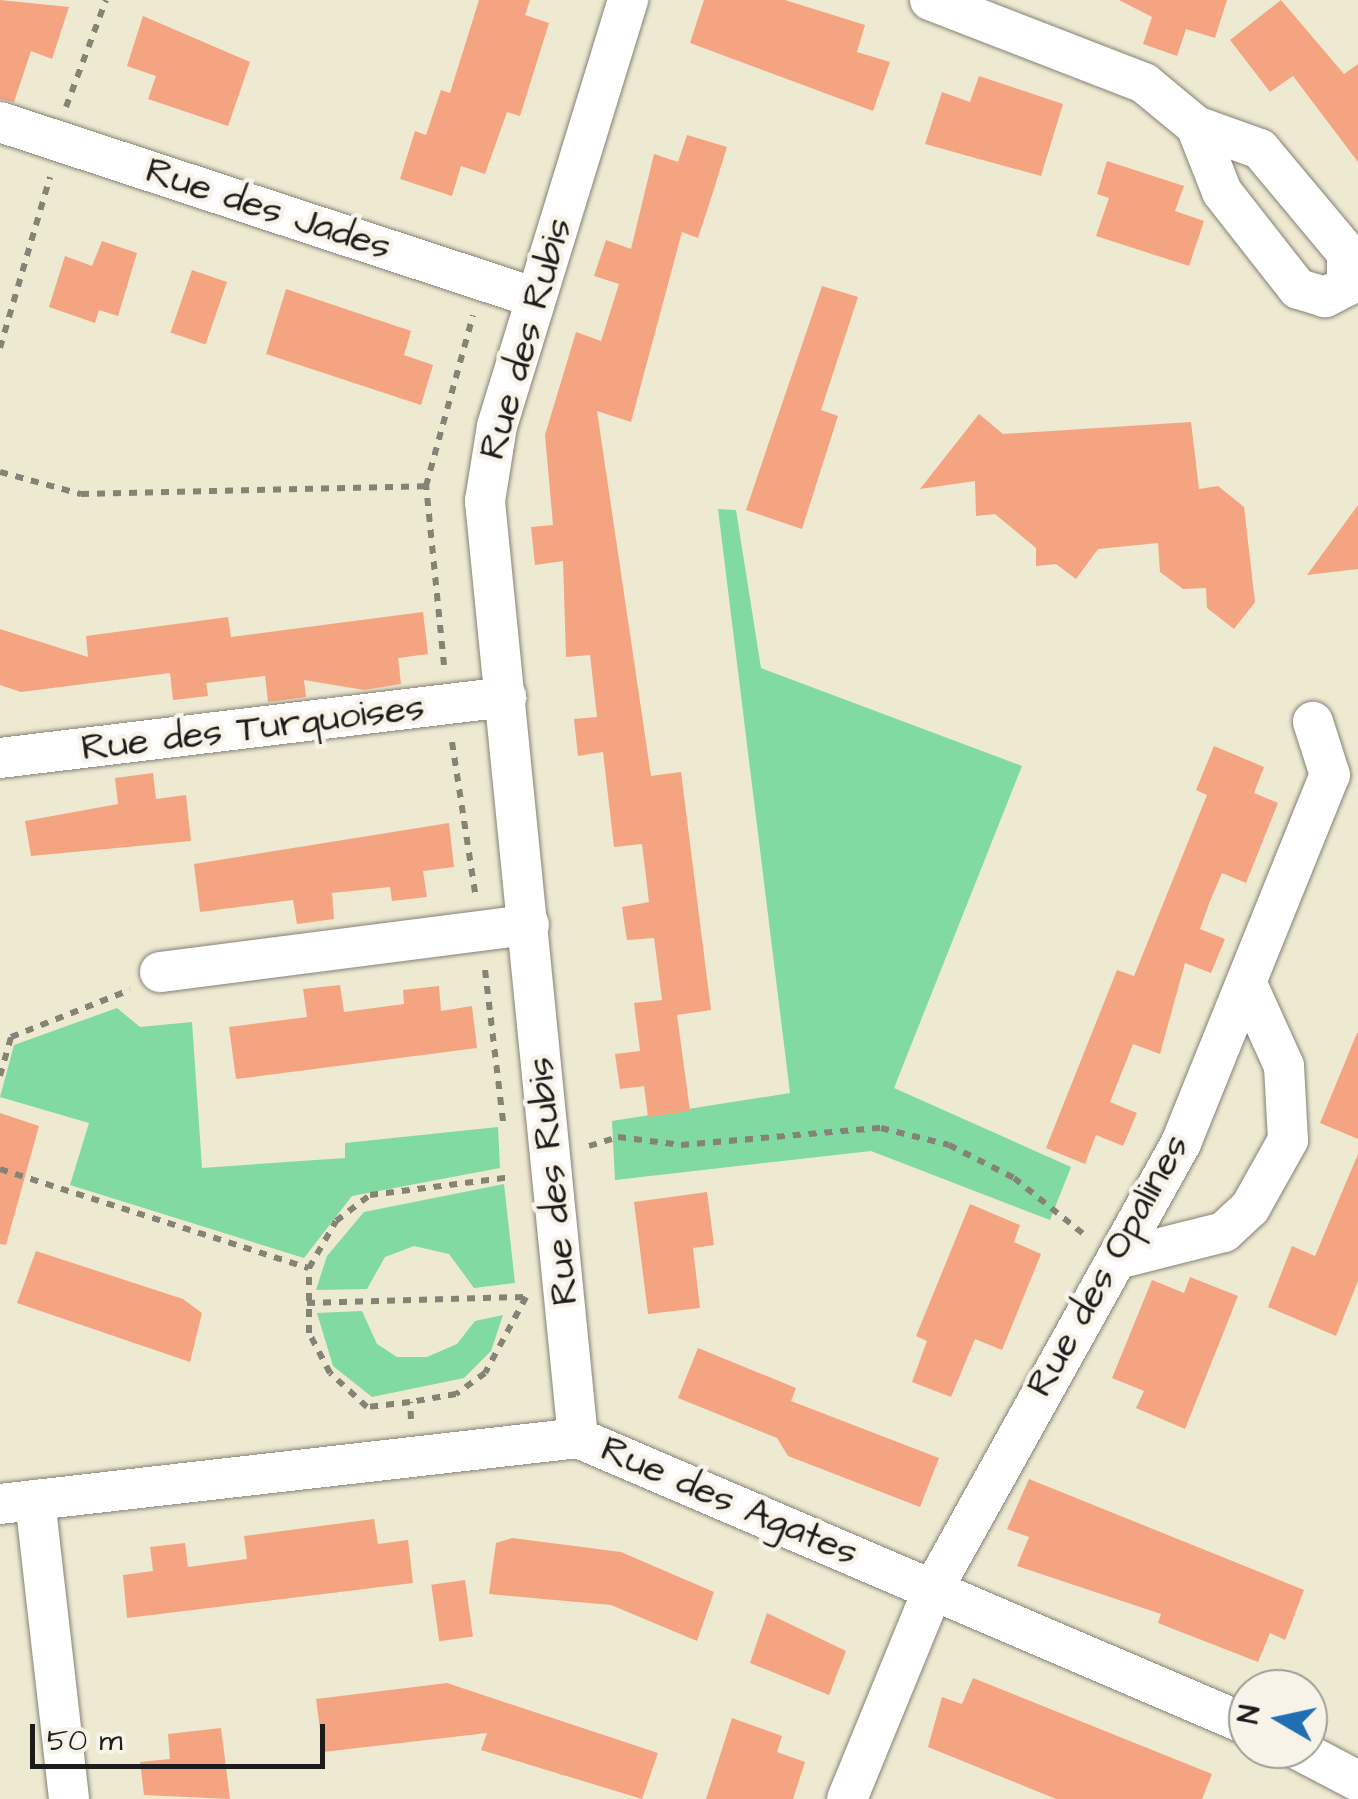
<!DOCTYPE html>
<style>
body{margin:0}
#map{position:relative;width:1358px;height:1799px;overflow:hidden;background:#eee9d1;font-family:"Architects Daughter",sans-serif}
div>[style]{position:absolute}
.green>*{inset:0;background:#80daa1}
.building>*{inset:0;background:#f5a481;transform-origin:0 0}
.path>*{height:6px;margin-top:-3px;transform-origin:0;background:repeating-linear-gradient(90deg,#858276 0 8px,transparent 0 16px)}
.roads{filter:drop-shadow(0 0 2px #858276) drop-shadow(0 0 2px #858276)}
.minor>*{height:40px;margin:-20px;padding:0 20px;transform-origin:20px;border-radius:20px;background:#fff}
span{translate:-50% -50%;white-space:nowrap;text-align:center;line-height:1.15;-webkit-text-stroke:9px #f7f3e8;paint-order:stroke}
.street-label{font-size:38px;color:#1c1c1c}
.north{position:absolute;left:1228px;top:1669px;width:100px;height:100px;box-sizing:border-box;background:#f7f3e8;border:2px solid #9f9d96;border-radius:50%;rotate:279deg;font-size:28px;font-weight:700;line-height:40px;text-align:center;color:#1c1c1c}
.north::after{content:'';display:block;margin:auto;width:35px;height:45px;background:#1f6fb2;clip-path:polygon(50% 0,100% 100%,50% 72%,0 100%)}
.scale{position:absolute;left:30px;top:1724px;width:295px;height:45px;box-sizing:border-box;border:5px solid #1c1c1c;border-top:0;padding-left:12px;font-size:30px;line-height:35px;white-space:nowrap;color:#1c1c1c;-webkit-text-stroke:8px #f7f3e8;paint-order:stroke}
</style>
<div id="map">
<div class="green">
<div style="clip-path:polygon(718px 509px,736px 510px,761px 668px,1022px 766px,894px 1088px,1071px 1167px,1050px 1220px,871px 1151px,615px 1180px,612px 1121px,790px 1093px)"></div>
<div style="clip-path:polygon(117px 1008px,140px 1027px,192px 1022px,202px 1168px,345px 1158px,345px 1143px,498px 1127px,500px 1168px,352px 1196px,304px 1258px,70px 1185px,89px 1123px,0 1097px,14px 1045px)"></div>
<div style="clip-path:polygon(504px 1184px,515px 1283px,474px 1288px,449px 1254px,414px 1246px,385px 1257px,367px 1289px,316px 1290px,327px 1256px,364px 1212px)"></div>
<div style="clip-path:polygon(362px 1311px,377px 1344px,397px 1357px,427px 1357px,457px 1344px,475px 1321px,503px 1315px,491px 1351px,464px 1378px,372px 1397px,333px 1366px,317px 1313px)"></div>
</div>
<div class="building">
<div style="clip-path:polygon(0 0,69px 7px,52px 59px,31px 51px,14px 102px,0 99px)"></div>
<div style="clip-path:polygon(479px 0,530px 0,525px 15px,549px 23px,520px 116px,507px 112px,485px 174px,461px 166px,452px 196px,400px 179px,415px 131px,426px 135px,441px 90px,450px 93px)"></div>
<div style="clip-path:polygon(704px 0,785px 0,865px 25px,857px 52px,890px 62px,873px 111px,690px 43px)"></div>
<div style="clip-path:polygon(1119px 0,1227px 0,1215px 38px,1186px 29px,1177px 56px,1143px 44px,1152px 17px)"></div>
<div style="clip-path:polygon(1281px 0,1344px 74px,1358px 64px,1358px 162px,1293px 76px,1270px 92px,1230px 40px)"></div>
<div style="clip-path:polygon(143px 16px,250px 62px,228px 126px,148px 99px,156px 76px,127px 66px)"></div>
<div style="clip-path:polygon(979px 76px,1063px 104px,1041px 176px,925px 144px,942px 92px,970px 102px)"></div>
<div style="clip-path:polygon(687px 135px,727px 147px,713px 192px,698px 238px,682px 232px,631px 422px,597px 411px,651px 776px,681px 772px,711px 1010px,677px 1015px,690px 1111px,648px 1117px,644px 1086px,620px 1089px,615px 1054px,640px 1051px,634px 1003px,662px 1000px,654px 938px,627px 940px,624px 921px,622px 907px,649px 902px,642px 844px,614px 847px,603px 752px,578px 756px,574px 719px,597px 717px,590px 655px,566px 657px,563px 561px,535px 565px,531px 527px,553px 525px,545px 435px,576px 332px,601px 341px,619px 284px,594px 276px,606px 240px,631px 249px,654px 154px,678px 162px)"></div>
<div style="clip-path:polygon(1107px 161px,1184px 186px,1175px 211px,1204px 221px,1189px 266px,1096px 236px,1109px 198px,1097px 194px)"></div>
<div style="clip-path:polygon(102px 241px,137px 253px,118px 316px,99px 310px,95px 323px,49px 307px,65px 256px,92px 266px)"></div>
<div style="left:192px;top:270px;width:37px;height:66px;rotate:19deg"></div>
<div style="clip-path:polygon(822px 286px,858px 297px,821px 410px,838px 416px,802px 529px,746px 510px)"></div>
<div style="clip-path:polygon(286px 289px,411px 331px,404px 355px,433px 365px,421px 405px,266px 354px)"></div>
<div style="clip-path:polygon(979px 414px,1003px 434px,1191px 422px,1199px 489px,1218px 486px,1244px 507px,1255px 602px,1234px 629px,1207px 608px,1206px 588px,1183px 589px,1160px 572px,1158px 543px,1098px 549px,1076px 579px,1056px 564px,1036px 566px,1036px 548px,995px 514px,976px 516px,975px 481px,920px 489px)"></div>
<div style="clip-path:polygon(1358px 505px,1358px 569px,1307px 575px)"></div>
<div style="clip-path:polygon(423px 612px,428px 654px,398px 658px,401px 684px,364px 690px,304px 680px,306px 697px,268px 702px,265px 676px,206px 683px,208px 696px,173px 700px,170px 673px,21px 692px,0 685px,0 629px,88px 657px,86px 636px,228px 617px,231px 637px)"></div>
<div style="clip-path:polygon(1214px 746px,1264px 767px,1254px 793px,1278px 803px,1246px 883px,1222px 873px,1210px 901px,1200px 929px,1225px 939px,1211px 973px,1185px 963px,1160px 1054px,1133px 1044px,1110px 1102px,1137px 1113px,1123px 1146px,1096px 1135px,1085px 1164px,1046px 1148px,1117px 970px,1134px 976px,1207px 795px,1196px 790px)"></div>
<div style="clip-path:polygon(153px 773px,156px 799px,186px 795px,191px 841px,31px 856px,25px 821px,118px 804px,115px 778px)"></div>
<div style="clip-path:polygon(449px 823px,454px 867px,423px 871px,427px 897px,392px 901px,390px 887px,332px 893px,334px 919px,297px 924px,293px 900px,200px 912px,194px 864px)"></div>
<div style="clip-path:polygon(340px 985px,344px 1012px,404px 1004px,403px 990px,439px 986px,441px 1011px,472px 1006px,477px 1048px,236px 1079px,229px 1027px,307px 1017px,303px 989px)"></div>
<div style="clip-path:polygon(1357px 1033px,1358px 1033px,1358px 1139px,1320px 1123px)"></div>
<div style="clip-path:polygon(0 1113px,39px 1126px,6px 1245px,0 1244px)"></div>
<div style="clip-path:polygon(1358px 1154px,1358px 1281px,1336px 1336px,1268px 1307px,1292px 1246px,1315px 1256px)"></div>
<div style="clip-path:polygon(707px 1192px,714px 1245px,693px 1248px,700px 1308px,648px 1314px,634px 1202px)"></div>
<div style="clip-path:polygon(970px 1204px,1020px 1225px,1014px 1242px,1041px 1254px,1002px 1350px,975px 1339px,951px 1397px,912px 1382px,927px 1341px,916px 1336px)"></div>
<div style="clip-path:polygon(36px 1251px,183px 1299px,202px 1313px,190px 1362px,17px 1303px)"></div>
<div style="clip-path:polygon(1190px 1277px,1238px 1296px,1185px 1429px,1136px 1408px,1144px 1391px,1112px 1378px,1152px 1280px,1184px 1293px)"></div>
<div style="clip-path:polygon(698px 1348px,796px 1388px,791px 1401px,939px 1458px,920px 1507px,788px 1456px,777px 1438px,678px 1398px)"></div>
<div style="clip-path:polygon(1029px 1479px,1304px 1590px,1285px 1640px,1270px 1633px,1258px 1662px,1158px 1623px,1161px 1614px,1017px 1566px,1029px 1537px,1007px 1529px)"></div>
<div style="clip-path:polygon(374px 1519px,378px 1544px,408px 1540px,413px 1583px,127px 1618px,123px 1575px,153px 1571px,150px 1547px,185px 1543px,188px 1567px,247px 1559px,244px 1536px)"></div>
<div style="clip-path:polygon(512px 1538px,621px 1552px,714px 1592px,697px 1641px,611px 1605px,489px 1594px,496px 1543px)"></div>
<div style="left:465px;top:1580px;width:57px;height:34px;rotate:82deg"></div>
<div style="clip-path:polygon(767px 1613px,846px 1651px,829px 1695px,750px 1663px)"></div>
<div style="clip-path:polygon(973px 1678px,1212px 1774px,1202px 1799px,1056px 1799px,928px 1747px,942px 1697px,962px 1704px)"></div>
<div style="clip-path:polygon(447px 1683px,658px 1753px,642px 1799px,481px 1750px,487px 1733px,323px 1752px,316px 1699px)"></div>
<div style="clip-path:polygon(732px 1718px,782px 1736px,777px 1752px,805px 1762px,793px 1799px,706px 1799px)"></div>
<div style="clip-path:polygon(221px 1728px,230px 1799px,144px 1795px,140px 1762px,170px 1759px,168px 1734px)"></div>
</div>
<div class="path">
<div style="left:66px;top:107px;width:114px;rotate:-69.5deg"></div>
<div style="left:0;top:348px;width:178px;rotate:-73.7deg"></div>
<div style="left:0;top:472px;width:84px;rotate:15.2deg"></div>
<div style="left:81px;top:494px;width:345px;rotate:-1.3deg"></div>
<div style="left:444px;top:665px;width:180px;rotate:-95.7deg"></div>
<div style="left:426px;top:486px;width:177px;rotate:-74.6deg"></div>
<div style="left:452px;top:742px;width:153px;rotate:81.3deg"></div>
<div style="left:485px;top:970px;width:153px;rotate:83.2deg"></div>
<div style="left:0;top:1076px;width:41px;rotate:-74.2deg"></div>
<div style="left:11px;top:1037px;width:128px;rotate:-21.6deg"></div>
<div style="left:589px;top:1146px;width:30px;rotate:-17deg"></div>
<div style="left:618px;top:1137px;width:64px;rotate:7.2deg"></div>
<div style="left:681px;top:1145px;width:201px;rotate:-4.9deg"></div>
<div style="left:881px;top:1128px;width:70px;rotate:14deg"></div>
<div style="left:949px;top:1145px;width:73px;rotate:26.9deg"></div>
<div style="left:1014px;top:1178px;width:94px;rotate:38.9deg"></div>
<div style="left:0;top:1169px;width:324px;rotate:17.8deg"></div>
<div style="left:307px;top:1303px;width:219px;rotate:-1.6deg"></div>
<div style="left:526px;top:1297px;width:86px;rotate:118.3deg"></div>
<div style="left:485px;top:1373px;width:36px;rotate:144deg"></div>
<div style="left:456px;top:1394px;width:47px;rotate:170.1deg"></div>
<div style="left:411px;top:1419px;width:17px;rotate:-93deg"></div>
<div style="left:410px;top:1402px;width:43px;rotate:173.4deg"></div>
<div style="left:367px;top:1407px;width:50px;rotate:-137.4deg"></div>
<div style="left:330px;top:1373px;width:45px;rotate:-117.7deg"></div>
<div style="left:309px;top:1333px;width:65px;rotate:-90deg"></div>
<div style="left:309px;top:1268px;width:54px;rotate:-60.1deg"></div>
<div style="left:336px;top:1221px;width:43px;rotate:-37.4deg"></div>
<div style="left:370px;top:1195px;width:143px;rotate:-7.2deg"></div>
</div>
<div class="roads">
<div class="minor">
<div style="left:930px;top:0;width:230px;rotate:21.2deg"></div>
<div style="left:1144px;top:83px;width:67px;rotate:39.6deg"></div>
<div style="left:1196px;top:126px;width:68px;rotate:19.8deg"></div>
<div style="left:1260px;top:149px;width:136px;rotate:50.1deg"></div>
<div style="left:1347px;top:253px;width:33px;rotate:90deg"></div>
<div style="left:1347px;top:286px;width:25px;rotate:153deg"></div>
<div style="left:1325px;top:297px;width:28px;rotate:-163deg"></div>
<div style="left:1298px;top:289px;width:123px;rotate:-128.1deg"></div>
<div style="left:1222px;top:192px;width:71px;rotate:-111.5deg"></div>
<div style="left:0;top:122px;width:564px;rotate:18.18deg"></div>
<div style="left:0;top:758px;width:510px;rotate:-6.87deg"></div>
<div style="left:160px;top:972px;width:372px;rotate:-7.3deg"></div>
<div style="left:1117px;top:1259px;width:110px;rotate:-14.2deg"></div>
<div style="left:1224px;top:1232px;width:35px;rotate:-43deg"></div>
<div style="left:1250px;top:1208px;width:78px;rotate:-60.8deg"></div>
<div style="left:1288px;top:1140px;width:74px;rotate:-93.1deg"></div>
<div style="left:1284px;top:1066px;width:90px;rotate:-114.3deg"></div>
<div style="left:578px;top:1438px;width:942px;rotate:-95.67deg"></div>
<div style="left:485px;top:501px;width:76px;rotate:-80.9deg"></div>
<div style="left:497px;top:426px;width:446px;rotate:-72.9deg"></div>
<div style="left:35px;top:1500px;width:301px;rotate:83.5deg"></div>
<div style="left:0;top:1504px;width:582px;rotate:-6.51deg"></div>
<div style="left:578px;top:1438px;width:729px;rotate:23.19deg"></div>
<div style="left:1297px;top:1749px;width:69px;rotate:27.7deg"></div>
<div style="left:847px;top:1799px;width:227px;rotate:-67.7deg"></div>
<div style="left:933px;top:1589px;width:510px;rotate:-60.92deg"></div>
<div style="left:1181px;top:1143px;width:397px;rotate:-68deg"></div>
<div style="left:1330px;top:775px;width:56px;rotate:-107.8deg"></div>
</div>
</div>
<div class="street-label">
<span style="left:268px;top:210px;rotate:18deg">Rue des Jades</span>
<span style="left:527px;top:339px;rotate:-74deg">Rue des Rubis</span>
<span style="left:253px;top:729px;rotate:-7deg">Rue des Turquoises</span>
<span style="left:554px;top:1181px;rotate:-96deg">Rue des Rubis</span>
<span style="left:1109px;top:1266px;rotate:-61deg">Rue des Opalines</span>
<span style="left:729px;top:1502px;rotate:23deg">Rue des Agates</span>
</div>
<div class="north">N</div>
<div class="scale">50 m</div>
</div>
